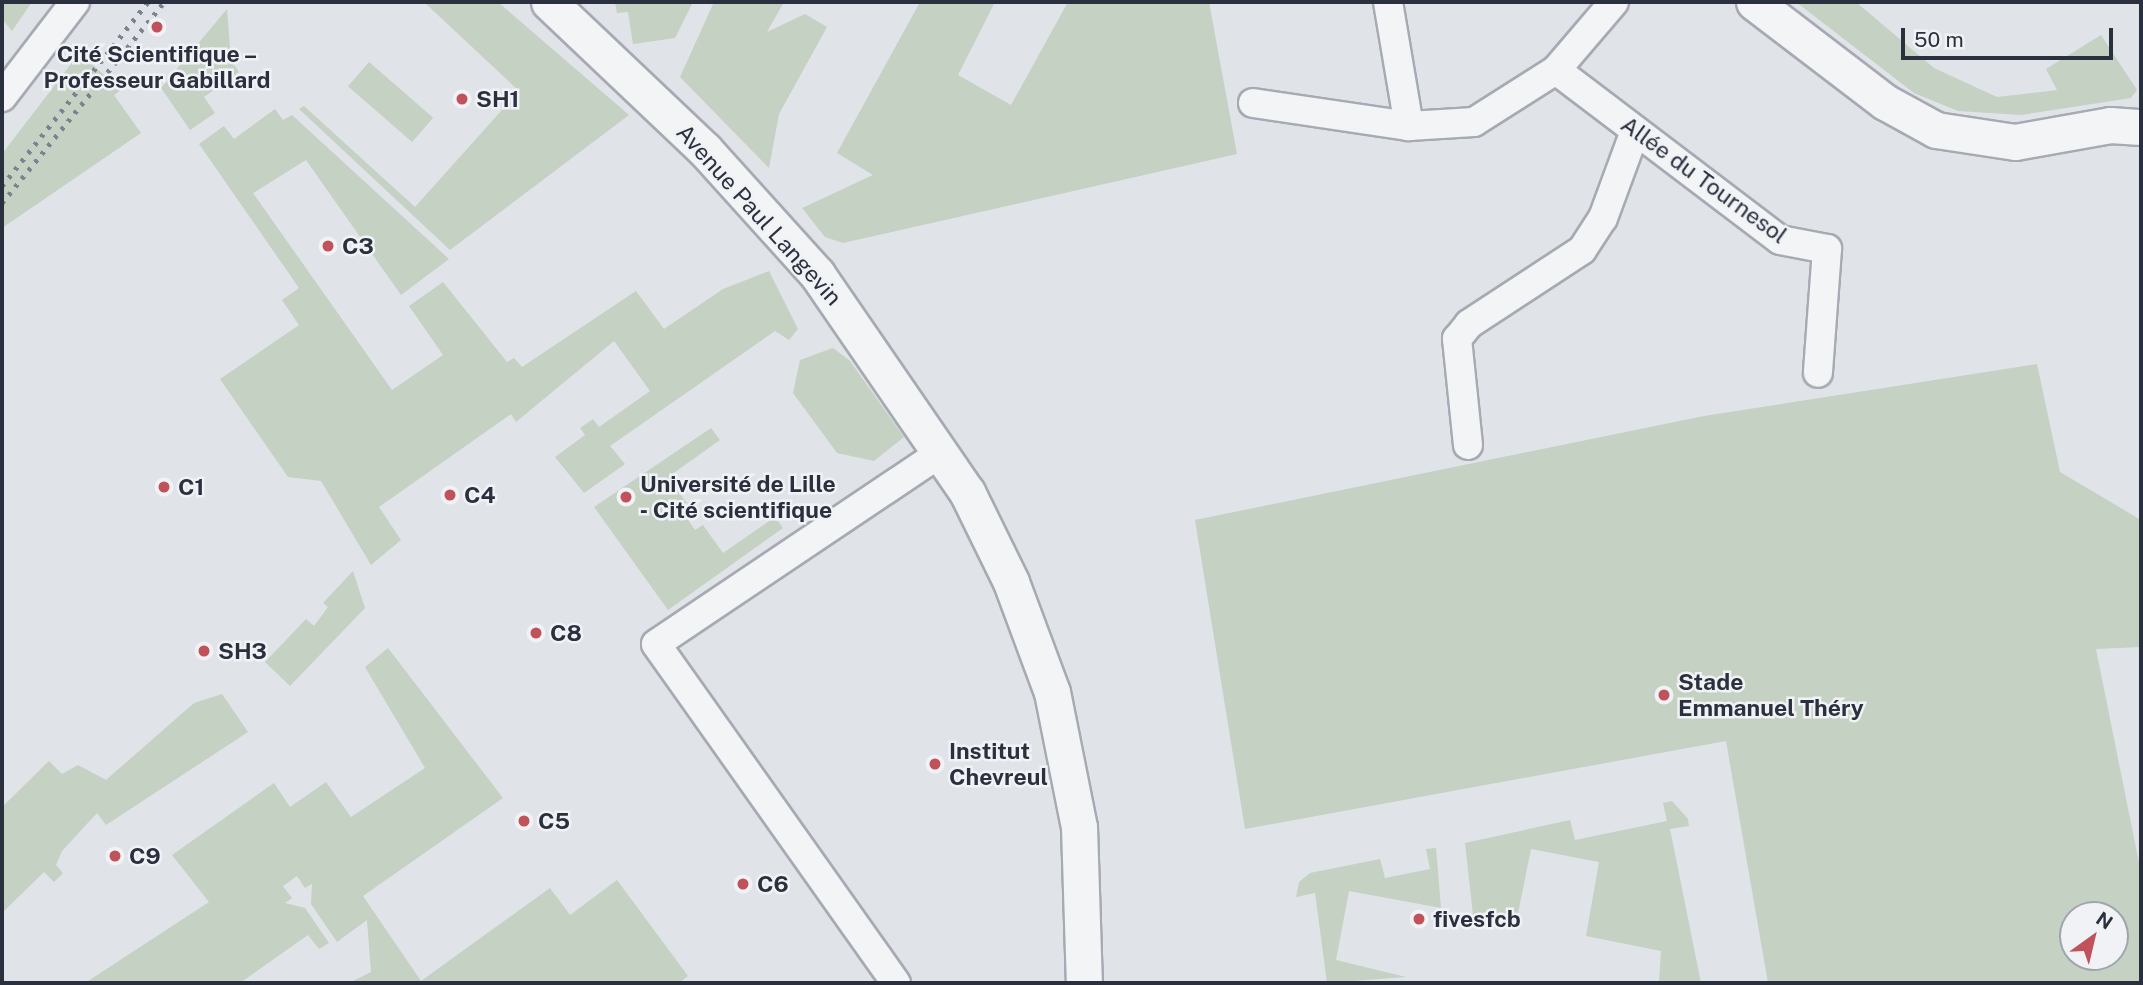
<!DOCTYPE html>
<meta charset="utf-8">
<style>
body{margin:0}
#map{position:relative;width:2143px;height:985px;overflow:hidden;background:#e0e3e8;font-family:"Public Sans",sans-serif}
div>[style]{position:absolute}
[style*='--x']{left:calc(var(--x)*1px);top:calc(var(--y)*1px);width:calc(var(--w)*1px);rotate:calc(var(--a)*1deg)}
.green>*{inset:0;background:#c5d1c2;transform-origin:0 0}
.roads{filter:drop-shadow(2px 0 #a6aab2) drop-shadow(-2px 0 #a6aab2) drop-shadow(0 2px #a6aab2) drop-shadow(0 -2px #a6aab2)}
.minor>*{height:28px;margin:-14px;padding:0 14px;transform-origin:14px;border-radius:14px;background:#f3f4f6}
.tertiary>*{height:35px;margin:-17.5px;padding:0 17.5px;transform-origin:17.5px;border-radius:17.5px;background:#f3f4f6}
.rail>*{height:5px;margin-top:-2.5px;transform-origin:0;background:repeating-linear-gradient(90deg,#7b8290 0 3.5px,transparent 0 10.5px)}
.dots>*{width:19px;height:19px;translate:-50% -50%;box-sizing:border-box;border:4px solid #f0f2f5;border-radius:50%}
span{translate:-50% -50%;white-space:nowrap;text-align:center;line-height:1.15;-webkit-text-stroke:5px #f0f2f5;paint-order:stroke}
.poi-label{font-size:23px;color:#2b303e;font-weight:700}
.left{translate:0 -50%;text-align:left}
.street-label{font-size:23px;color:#2b303e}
.frame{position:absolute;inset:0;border:4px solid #2b303e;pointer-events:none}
.north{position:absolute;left:2059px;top:901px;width:70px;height:70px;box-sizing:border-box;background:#f0f2f5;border:2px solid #a1a4ac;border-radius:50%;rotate:34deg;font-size:19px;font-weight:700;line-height:28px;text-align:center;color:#2b303e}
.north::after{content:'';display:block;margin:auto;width:24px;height:32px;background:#c0525b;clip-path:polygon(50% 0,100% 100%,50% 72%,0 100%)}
.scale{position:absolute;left:1901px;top:28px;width:212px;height:32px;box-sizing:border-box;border:4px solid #2b303e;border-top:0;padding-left:9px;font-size:21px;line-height:24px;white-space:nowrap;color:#2b303e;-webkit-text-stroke:5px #f0f2f5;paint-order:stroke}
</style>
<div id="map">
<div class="green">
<div style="clip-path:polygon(2px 2px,32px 2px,12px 31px,2px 19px)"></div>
<div style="clip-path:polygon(424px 2px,498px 2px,629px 115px,450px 250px,299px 109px,304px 106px,415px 207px,519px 91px)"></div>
<div style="clip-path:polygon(615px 2px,693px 2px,675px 38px,633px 44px,628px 12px,617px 13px)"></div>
<div style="clip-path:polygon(714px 2px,784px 2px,767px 32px,805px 14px,827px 27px,779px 114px,769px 168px,680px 77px)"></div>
<div style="clip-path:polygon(920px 2px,995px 2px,958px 75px,1011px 105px,1068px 2px,1209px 2px,1237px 154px,843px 243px,825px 237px,802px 208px,873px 175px,837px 153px)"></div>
<div style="clip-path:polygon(1796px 2px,1856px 2px,1934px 68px,1997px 97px,2057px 90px,2046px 69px,2101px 35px,2137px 90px,2131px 98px,2021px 115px,1958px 111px,1914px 93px)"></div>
<div style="clip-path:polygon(227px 9px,231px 60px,239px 72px,204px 97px,215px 113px,190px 130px,161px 88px)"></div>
<div style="clip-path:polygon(74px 60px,93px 65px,121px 90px,114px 95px,141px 133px,2px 228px,2px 154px)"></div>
<div style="left:369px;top:62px;width:85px;height:32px;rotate:41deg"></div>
<div style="clip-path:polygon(275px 109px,283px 120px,292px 115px,449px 259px,401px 295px,306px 160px,253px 193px,392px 390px,443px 355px,409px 306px,443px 282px,507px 362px,514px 358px,522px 367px,636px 291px,664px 329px,723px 289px,769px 271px,798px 329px,789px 340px,775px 331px,610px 446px,625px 464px,584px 493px,555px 457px,585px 435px,580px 428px,593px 419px,599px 427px,650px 391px,614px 341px,516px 422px,511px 414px,379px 507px,401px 540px,371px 565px,321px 481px,288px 477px,220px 379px,299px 325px,282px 300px,299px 288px,199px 144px,224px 126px,234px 139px)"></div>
<div style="clip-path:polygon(833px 348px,850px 361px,904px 437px,874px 461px,837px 453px,793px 393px,800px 360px)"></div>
<div style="clip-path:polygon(evenodd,2037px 364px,2060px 472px,2141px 520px,2141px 647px,2096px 649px,2141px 873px,2141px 983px,1768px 983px,1726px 741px,1245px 829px,1195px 520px,1704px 416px,2037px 364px,2073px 915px,2115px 915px,2115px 957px,2073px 957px,2073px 915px)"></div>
<div style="clip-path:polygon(711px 428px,720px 440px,668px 477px,689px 506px,682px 511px,695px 530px,703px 525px,723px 553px,775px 517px,783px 528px,668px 610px,594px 507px)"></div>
<div style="clip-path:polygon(353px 571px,365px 608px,290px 686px,265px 662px,306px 619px,314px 626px,328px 607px,323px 603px)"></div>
<div style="clip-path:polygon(388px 648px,503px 798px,363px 896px,421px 981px,550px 888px,570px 915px,617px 880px,688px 976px,679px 983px,349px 983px,371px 972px,367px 920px,337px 942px,311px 904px,312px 884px,305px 888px,297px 876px,283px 886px,292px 898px,285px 903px,305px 908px,329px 943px,319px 949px,308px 935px,240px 983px,85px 983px,209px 902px,172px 855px,274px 783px,290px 807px,326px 782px,351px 817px,425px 768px,365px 667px)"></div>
<div style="clip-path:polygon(222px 694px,248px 732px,106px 825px,97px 813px,62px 851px,56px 865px,63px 873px,54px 882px,44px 872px,2px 913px,2px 807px,49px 761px,62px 774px,78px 765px,106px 780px,194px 703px)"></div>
<div style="clip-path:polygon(1672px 801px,1688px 819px,1689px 826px,1670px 829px,1701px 983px,1659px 983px,1661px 951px,1586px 936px,1599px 862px,1531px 849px,1516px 923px,1473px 915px,1465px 843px,1570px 820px,1575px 840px,1667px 821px,1663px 803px)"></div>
<div style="clip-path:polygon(1436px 848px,1441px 908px,1349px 891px,1336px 960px,1406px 977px,1327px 983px,1315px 893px,1296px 897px,1299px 882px,1310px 873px,1380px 859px,1385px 878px,1430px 869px,1426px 849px)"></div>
</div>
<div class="roads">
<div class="minor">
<div style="--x:1388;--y:2;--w:126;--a:80.4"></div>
<div style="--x:1556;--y:70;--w:281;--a:37.2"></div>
<div style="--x:1780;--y:240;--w:48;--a:10.8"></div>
<div style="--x:1827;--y:249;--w:124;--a:94.2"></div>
<div style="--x:2;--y:97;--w:120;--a:-52.5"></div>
<div style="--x:1253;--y:103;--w:158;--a:8.4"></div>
<div style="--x:1409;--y:126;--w:65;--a:-3.5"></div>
<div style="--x:1474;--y:122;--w:97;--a:-32.4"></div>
<div style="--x:1556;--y:70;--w:89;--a:-49.5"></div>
<div style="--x:1468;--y:445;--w:107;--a:-95.9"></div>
<div style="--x:1457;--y:339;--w:19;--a:-51"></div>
<div style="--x:1469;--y:324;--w:135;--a:-33.2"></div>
<div style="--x:1582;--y:250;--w:38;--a:-57"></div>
<div style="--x:1603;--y:218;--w:93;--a:-69.8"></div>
<div style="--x:896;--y:983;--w:415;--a:-125.3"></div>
<div style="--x:656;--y:644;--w:344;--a:-33.9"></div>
</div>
<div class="tertiary">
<div style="--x:549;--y:2;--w:215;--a:43.5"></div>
<div style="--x:705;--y:150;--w:167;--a:47.9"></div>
<div style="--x:817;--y:274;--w:265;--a:55.5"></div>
<div style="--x:967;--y:492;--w:100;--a:63.9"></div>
<div style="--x:1011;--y:582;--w:117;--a:69.6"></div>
<div style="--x:1052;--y:692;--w:138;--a:78.7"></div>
<div style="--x:1079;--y:827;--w:156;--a:88.2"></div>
<div style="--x:1754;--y:2;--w:165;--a:37.4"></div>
<div style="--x:1885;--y:102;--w:58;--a:28.8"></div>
<div style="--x:1936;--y:130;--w:80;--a:8.6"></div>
<div style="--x:2015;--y:142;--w:97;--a:-10.1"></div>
<div style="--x:2110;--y:125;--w:31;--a:4"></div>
</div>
</div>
<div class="rail">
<div style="--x:2;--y:186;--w:235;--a:-51.6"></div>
<div style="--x:2;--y:203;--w:258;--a:-51.1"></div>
</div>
<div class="dots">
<div style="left:157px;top:27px;background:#c0525b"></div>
<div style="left:462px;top:99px;background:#c0525b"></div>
<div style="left:328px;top:246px;background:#c0525b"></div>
<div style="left:164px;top:487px;background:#c0525b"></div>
<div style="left:450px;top:495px;background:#c0525b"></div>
<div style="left:626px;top:497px;background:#c0525b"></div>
<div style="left:536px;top:633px;background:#c0525b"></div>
<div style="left:204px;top:651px;background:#c0525b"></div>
<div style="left:1664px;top:695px;background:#c0525b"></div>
<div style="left:935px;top:764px;background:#c0525b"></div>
<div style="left:524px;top:821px;background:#c0525b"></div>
<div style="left:115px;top:856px;background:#c0525b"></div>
<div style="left:743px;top:884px;background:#c0525b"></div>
<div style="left:1419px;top:919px;background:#c0525b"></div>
</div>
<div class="poi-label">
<span style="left:157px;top:67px">Cité Scientifique –<br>Professeur Gabillard</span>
<span class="left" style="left:476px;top:99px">SH1</span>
<span class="left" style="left:342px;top:246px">C3</span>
<span class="left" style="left:640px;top:497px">Université de Lille<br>‐ Cité scientifique</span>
<span class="left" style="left:178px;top:487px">C1</span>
<span class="left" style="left:464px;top:495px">C4</span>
<span class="left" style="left:550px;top:633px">C8</span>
<span class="left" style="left:218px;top:651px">SH3</span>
<span class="left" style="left:1678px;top:695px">Stade<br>Emmanuel Théry</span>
<span class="left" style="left:949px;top:764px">Institut<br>Chevreul</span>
<span class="left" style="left:538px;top:821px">C5</span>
<span class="left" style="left:129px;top:856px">C9</span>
<span class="left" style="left:757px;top:884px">C6</span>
<span class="left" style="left:1433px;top:919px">fivesfcb</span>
</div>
<div class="street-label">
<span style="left:1704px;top:180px;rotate:36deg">Allée du Tournesol</span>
<span style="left:759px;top:215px;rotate:48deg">Avenue Paul Langevin</span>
</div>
<div class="frame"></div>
<div class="north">N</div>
<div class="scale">50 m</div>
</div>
